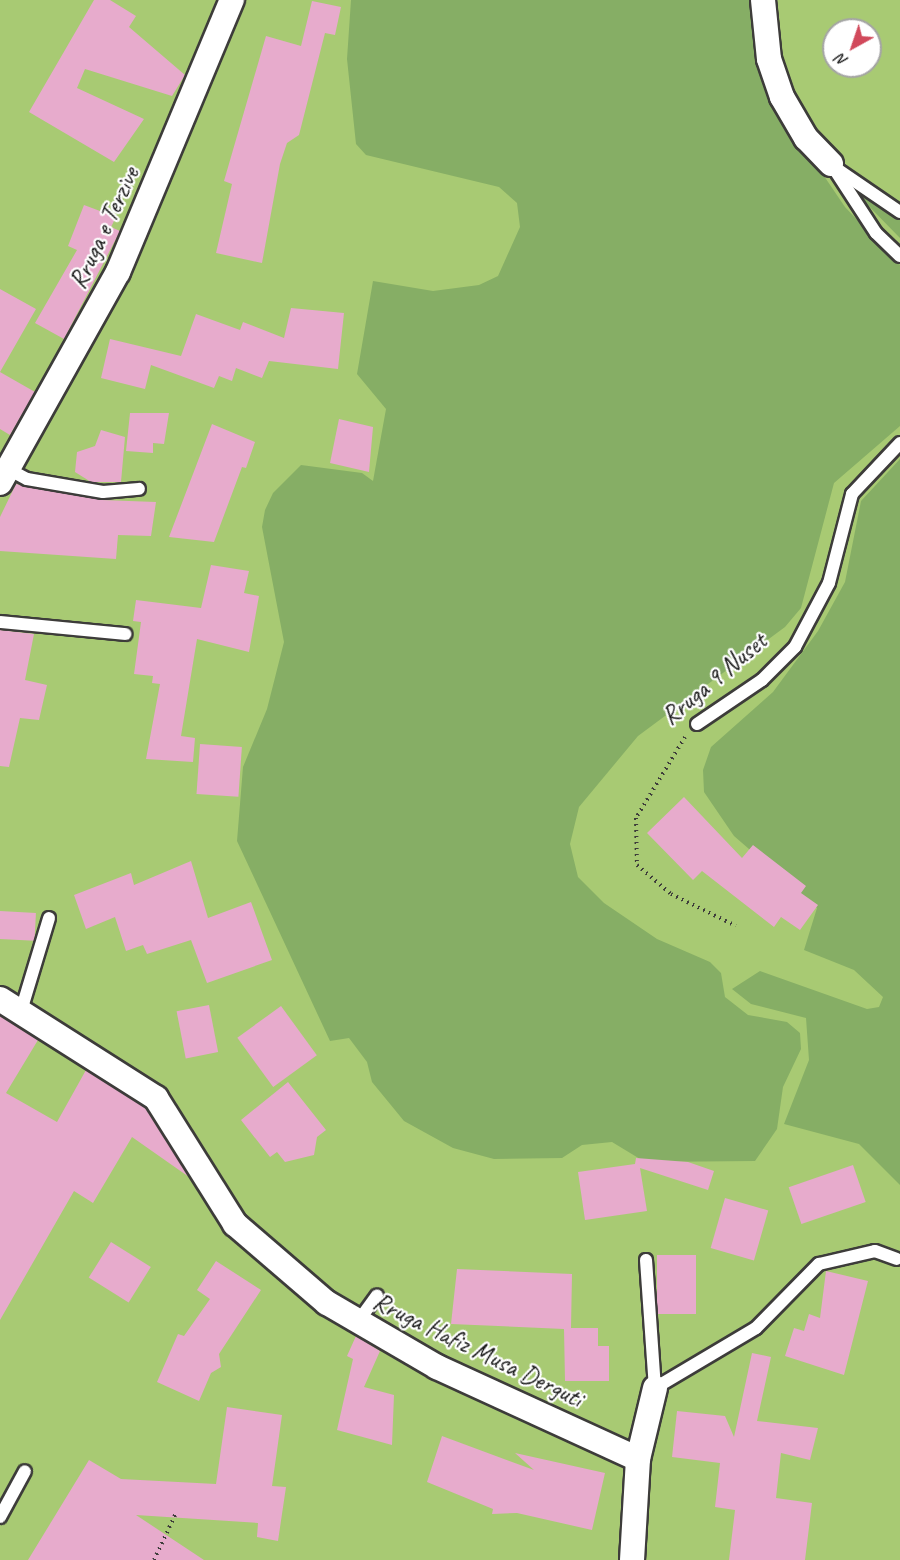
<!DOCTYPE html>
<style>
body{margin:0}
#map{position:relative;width:900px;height:1560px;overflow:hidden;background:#f5f1e1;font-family:Caveat,sans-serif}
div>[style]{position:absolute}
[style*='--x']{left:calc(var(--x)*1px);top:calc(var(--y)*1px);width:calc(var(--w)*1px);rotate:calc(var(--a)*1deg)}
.green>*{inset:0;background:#a8ca73}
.forest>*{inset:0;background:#86ae65}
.building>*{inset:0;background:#e7abcc;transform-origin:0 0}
.path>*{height:4px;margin-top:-2px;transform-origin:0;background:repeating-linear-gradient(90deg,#3d3c3a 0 1.5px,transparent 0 6px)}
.roads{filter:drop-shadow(2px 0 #3d3c3a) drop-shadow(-2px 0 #3d3c3a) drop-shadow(0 2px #3d3c3a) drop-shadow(0 -2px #3d3c3a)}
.service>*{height:12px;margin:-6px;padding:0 6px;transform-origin:6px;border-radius:6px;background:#fff}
.minor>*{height:24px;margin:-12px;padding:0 12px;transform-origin:12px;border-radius:12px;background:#fff}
span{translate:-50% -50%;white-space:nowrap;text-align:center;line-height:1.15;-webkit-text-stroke:4.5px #fff;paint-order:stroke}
.street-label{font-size:26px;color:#1c1c1c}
.north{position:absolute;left:822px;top:18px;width:60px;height:60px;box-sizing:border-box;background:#fff;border:2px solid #a4a4a4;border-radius:50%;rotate:220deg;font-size:16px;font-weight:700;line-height:24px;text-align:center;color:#1c1c1c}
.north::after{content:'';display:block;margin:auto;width:21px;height:27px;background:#d1495b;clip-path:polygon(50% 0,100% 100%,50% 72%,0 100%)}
</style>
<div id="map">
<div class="green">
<div style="clip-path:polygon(evenodd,0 0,900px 0,900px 1560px,0 1560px,0 0,834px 30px,870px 30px,870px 66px,834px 66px,834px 30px)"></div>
</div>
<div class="forest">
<div style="clip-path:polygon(351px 0,756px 0,805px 148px,845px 207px,900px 265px,900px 426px,834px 483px,801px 608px,785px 627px,638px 736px,579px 807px,570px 844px,578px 877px,604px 903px,657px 939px,710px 962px,721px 973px,725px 997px,748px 1015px,787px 1022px,800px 1033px,801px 1049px,783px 1087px,777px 1129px,755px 1161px,645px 1162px,612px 1142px,582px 1145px,562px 1158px,494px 1159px,453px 1148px,404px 1121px,372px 1082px,367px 1062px,349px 1038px,330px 1041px,237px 841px,243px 767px,267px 709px,284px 642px,262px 527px,265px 510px,273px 493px,301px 465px,362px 473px,373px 481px,386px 409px,357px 374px,373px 281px,433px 291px,479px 285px,498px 276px,520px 227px,517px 203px,499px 187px,366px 155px,356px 144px,347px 59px)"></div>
<div style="clip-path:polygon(853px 190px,900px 219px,900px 238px)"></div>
<div style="clip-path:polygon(900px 459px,900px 1185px,859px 1144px,784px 1124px,809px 1060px,806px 1018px,751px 1004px,732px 989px,760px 971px,867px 1009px,879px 1007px,883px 997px,854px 970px,804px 950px,817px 908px,734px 836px,704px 792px,703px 770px,711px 747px,773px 692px,818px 631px,845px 582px,861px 501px)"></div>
</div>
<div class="building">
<div style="clip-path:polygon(94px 0,110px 0,136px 16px,129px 27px,185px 75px,172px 96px,85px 69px,77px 88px,144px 119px,114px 162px,29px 112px)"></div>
<div style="clip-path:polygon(312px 1px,341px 7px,335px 35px,325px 33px,299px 135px,287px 143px,280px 164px,262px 263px,216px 253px,232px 184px,224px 181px,266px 36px,301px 46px)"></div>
<div style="clip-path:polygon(84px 205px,116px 217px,111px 227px,120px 231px,64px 339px,35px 323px,77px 250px,68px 246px)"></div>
<div style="clip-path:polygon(0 289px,36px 309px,0 372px,35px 392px,10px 435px,0 429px)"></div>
<div style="clip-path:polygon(291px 308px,344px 313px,338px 369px,269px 361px,262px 378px,236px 368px,232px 381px,219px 376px,214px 388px,151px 365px,145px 389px,101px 378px,110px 339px,181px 356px,196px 314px,240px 330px,243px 322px,284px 338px)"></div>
<div style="clip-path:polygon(130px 413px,169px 413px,164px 444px,153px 443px,153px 453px,126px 451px)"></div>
<div style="clip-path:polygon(339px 419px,373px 427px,369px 472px,330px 463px)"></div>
<div style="clip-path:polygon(212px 424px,255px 442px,246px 468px,242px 467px,214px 542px,169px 537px)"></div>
<div style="clip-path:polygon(101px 430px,125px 437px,121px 482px,91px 482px,75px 472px,77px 452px,95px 446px)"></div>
<div style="clip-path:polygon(16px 484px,102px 500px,156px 502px,151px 536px,118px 535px,116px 559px,0 551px,0 517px)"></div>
<div style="clip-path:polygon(211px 565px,249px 571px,244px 593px,259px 596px,249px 652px,197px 639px,181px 736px,195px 738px,193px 762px,146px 759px,160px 684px,152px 683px,153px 676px,134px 674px,141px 622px,133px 621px,136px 600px,201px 608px)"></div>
<div style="clip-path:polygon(0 630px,34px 634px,25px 680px,47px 685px,39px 720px,20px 718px,9px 767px,0 766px)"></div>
<div style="left:200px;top:744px;width:42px;height:50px;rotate:4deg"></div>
<div style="clip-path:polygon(684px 797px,742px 858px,753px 845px,806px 886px,801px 893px,818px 905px,800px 930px,781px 917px,774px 927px,702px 871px,693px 880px,647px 833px)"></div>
<div style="clip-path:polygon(191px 861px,208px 918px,251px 902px,272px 960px,207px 983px,191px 940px,147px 954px,143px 945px,126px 951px,115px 917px,86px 929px,74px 895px,131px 873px,134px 885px)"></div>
<div style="left:0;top:911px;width:36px;height:28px;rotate:3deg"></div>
<div style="left:209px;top:1005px;width:48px;height:33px;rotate:79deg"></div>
<div style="left:281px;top:1006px;width:61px;height:54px;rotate:54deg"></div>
<div style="clip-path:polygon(0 1016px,38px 1040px,6px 1093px,57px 1122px,86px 1070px,146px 1108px,189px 1177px,132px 1137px,93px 1203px,74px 1191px,0 1320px)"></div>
<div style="clip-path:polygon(288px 1082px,326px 1130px,317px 1137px,314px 1155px,285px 1162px,277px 1152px,270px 1157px,241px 1120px)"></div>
<div style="clip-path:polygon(636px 1158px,688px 1162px,714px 1171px,708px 1190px,640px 1168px,647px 1211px,585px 1220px,578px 1172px,635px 1164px)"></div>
<div style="left:853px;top:1165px;width:39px;height:68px;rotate:71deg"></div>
<div style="left:725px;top:1198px;width:45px;height:52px;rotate:16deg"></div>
<div style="left:111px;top:1242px;width:47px;height:42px;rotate:32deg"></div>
<div style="left:657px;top:1255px;width:39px;height:59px"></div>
<div style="clip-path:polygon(216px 1261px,261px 1290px,219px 1354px,221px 1367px,211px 1373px,199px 1401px,157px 1382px,178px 1334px,184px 1336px,210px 1299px,197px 1290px)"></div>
<div style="clip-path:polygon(457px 1269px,572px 1274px,571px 1328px,598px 1328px,598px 1346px,609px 1346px,609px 1381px,565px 1381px,564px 1329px,451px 1324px)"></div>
<div style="clip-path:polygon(826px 1271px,868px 1281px,844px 1375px,785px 1356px,794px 1328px,804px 1331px,809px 1314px,820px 1318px)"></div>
<div style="clip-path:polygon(356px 1336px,380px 1351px,364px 1387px,394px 1395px,392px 1445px,337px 1430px,353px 1359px,347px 1356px)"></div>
<div style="clip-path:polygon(752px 1353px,771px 1357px,757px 1421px,818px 1428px,810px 1460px,781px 1453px,776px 1498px,812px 1503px,805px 1560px,729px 1560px,735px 1510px,715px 1507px,720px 1463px,672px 1457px,677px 1411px,725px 1416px,734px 1437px)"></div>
<div style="clip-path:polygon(227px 1407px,282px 1415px,272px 1486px,286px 1487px,278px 1541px,257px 1537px,258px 1523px,136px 1515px,204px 1560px,28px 1560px,89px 1460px,121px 1479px,216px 1484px)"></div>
<div style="clip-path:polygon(442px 1436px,534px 1470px,515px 1453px,605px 1473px,592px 1530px,517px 1513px,492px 1514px,493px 1509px,427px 1482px)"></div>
</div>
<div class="path">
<div style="--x:685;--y:737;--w:95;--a:121.2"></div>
<div style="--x:636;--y:818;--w:47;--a:88.8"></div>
<div style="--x:637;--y:865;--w:45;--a:40.5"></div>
<div style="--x:671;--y:894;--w:72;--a:26.2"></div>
<div style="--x:154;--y:1560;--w:52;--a:-64.9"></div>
</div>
<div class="roads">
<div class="service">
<div style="--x:831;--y:164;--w:82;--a:56.9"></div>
<div style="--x:876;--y:233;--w:33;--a:44"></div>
<div style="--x:834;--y:167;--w:80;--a:34.3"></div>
<div style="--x:8;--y:469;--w:21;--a:28"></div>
<div style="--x:27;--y:479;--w:77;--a:9.7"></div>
<div style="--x:103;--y:492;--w:36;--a:-5"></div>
<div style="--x:0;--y:622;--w:126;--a:5.5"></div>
<div style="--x:697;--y:724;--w:78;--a:-34.1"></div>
<div style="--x:762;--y:680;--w:47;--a:-45"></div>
<div style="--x:795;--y:647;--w:72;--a:-62"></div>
<div style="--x:829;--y:583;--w:92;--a:-75.5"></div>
<div style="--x:852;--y:494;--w:70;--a:-46.7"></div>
<div style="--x:21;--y:1011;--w:97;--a:-73.2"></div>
<div style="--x:646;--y:1260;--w:128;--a:86"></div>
<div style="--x:357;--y:1323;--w:34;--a:-54"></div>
<div style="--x:655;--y:1388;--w:117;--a:-30.7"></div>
<div style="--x:756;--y:1328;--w:90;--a:-45.5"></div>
<div style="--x:819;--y:1264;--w:57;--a:-13.1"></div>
<div style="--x:875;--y:1251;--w:23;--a:20"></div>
<div style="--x:0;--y:1517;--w:52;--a:-61.5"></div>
</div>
<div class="minor">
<div style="--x:763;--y:0;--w:59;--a:84.2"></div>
<div style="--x:769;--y:59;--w:40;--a:71.1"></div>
<div style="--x:782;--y:97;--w:48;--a:59.7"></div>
<div style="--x:806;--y:138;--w:36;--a:46"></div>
<div style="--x:0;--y:483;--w:242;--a:-60.8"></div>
<div style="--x:118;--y:272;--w:295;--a:-67.3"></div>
<div style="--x:0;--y:999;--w:185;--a:32.4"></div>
<div style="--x:156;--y:1098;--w:149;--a:57.9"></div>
<div style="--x:235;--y:1224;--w:121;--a:40.7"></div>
<div style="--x:327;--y:1303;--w:127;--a:30.2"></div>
<div style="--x:437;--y:1367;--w:221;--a:24.6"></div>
<div style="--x:632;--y:1560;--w:101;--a:-86.6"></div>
<div style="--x:638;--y:1459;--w:73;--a:-76.5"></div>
</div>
</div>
<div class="street-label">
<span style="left:104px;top:228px;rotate:-65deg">Rruga e Terzive</span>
<span style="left:714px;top:679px;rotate:-40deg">Rruga 9 Nuset</span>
<span style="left:478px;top:1350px;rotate:26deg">Rruga Hafiz Musa Derguti</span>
</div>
<div class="north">N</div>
</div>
